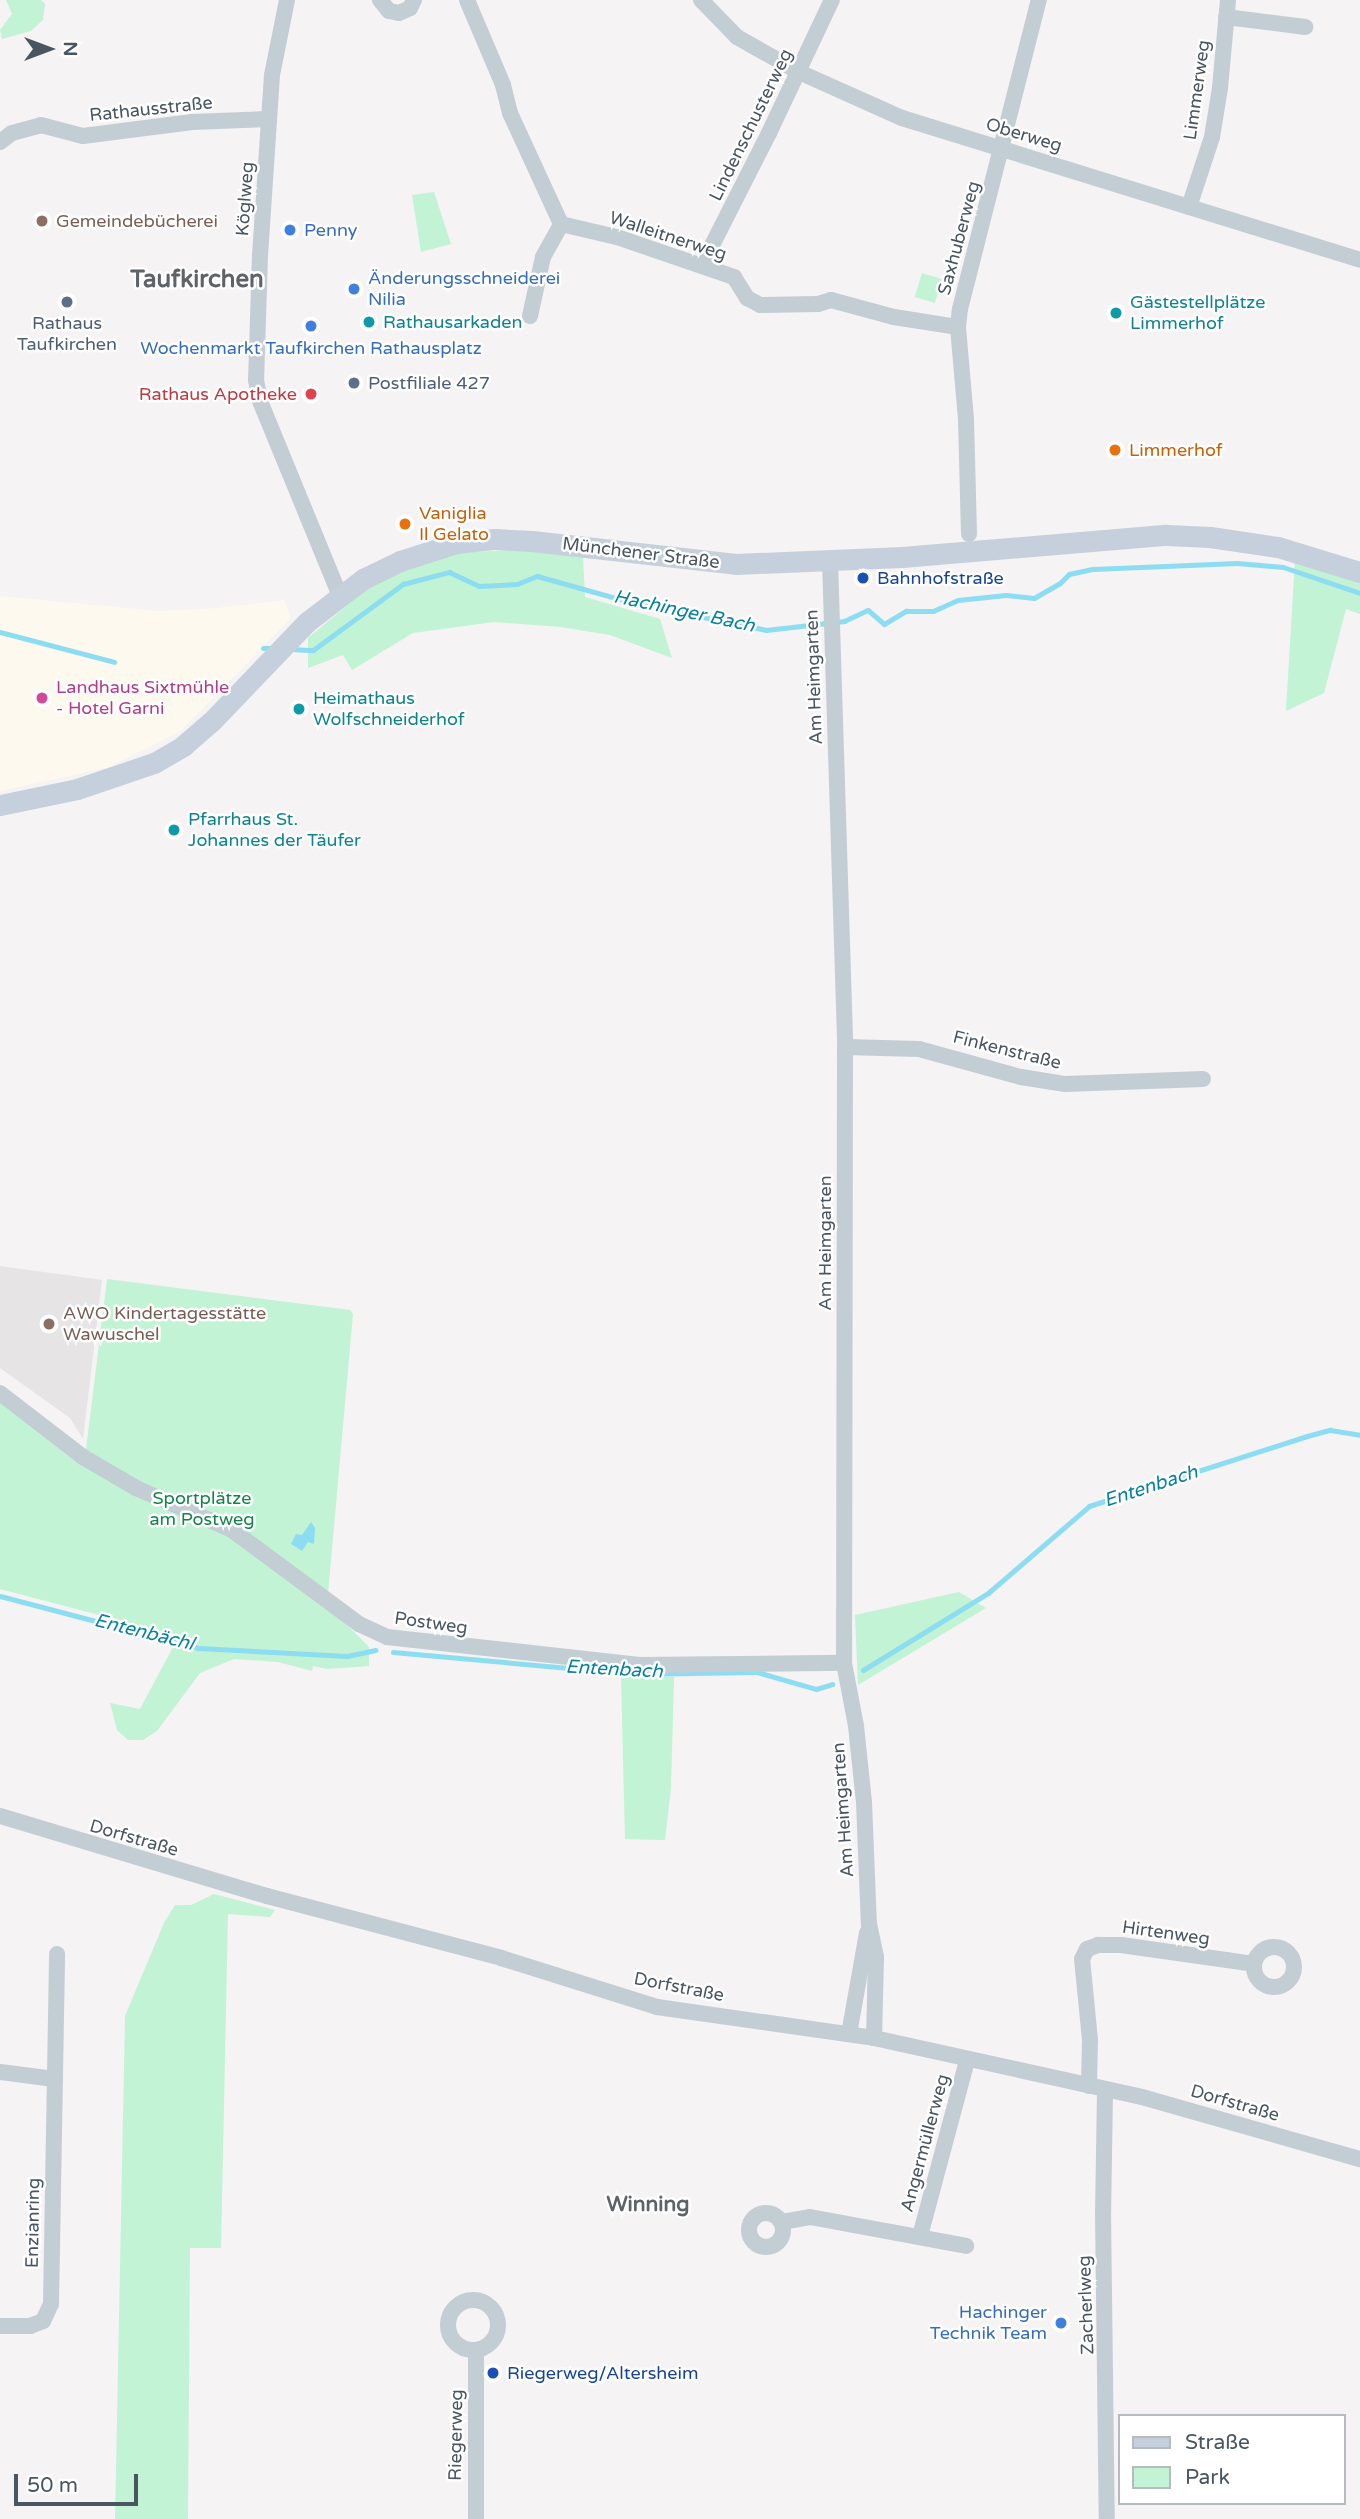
<!DOCTYPE html>
<meta charset="utf-8">
<style>
body{margin:0}
#map{position:relative;width:1360px;height:2519px;overflow:hidden;background:#f5f3f3;font-family:"Varela Round",sans-serif}
div>[style]{position:absolute}
[style*='--x']{left:calc(var(--x)*1px);top:calc(var(--y)*1px);width:calc(var(--w)*1px);rotate:calc(var(--a)*1deg)}
.commercial>*{inset:0;background:#fef9ee}
.education>*{inset:0;background:#e6e4e5}
.green>*{inset:0;background:#c1f3d4;transform-origin:0 0}
.water>*{inset:0;background:#8cddf2}
.stream>*{height:5px;margin:-2.5px;padding:0 2.5px;transform-origin:2.5px;border-radius:2.5px;background:#8cddf2}
.minor>*{height:16px;margin:-8px;padding:0 8px;transform-origin:8px;border-radius:8px;background:#c3cdd4}
.minor>.ring{margin:-8px;padding:0;box-sizing:content-box;background:none;border:16px solid #c3cdd4;border-radius:50%}
.secondary>*{height:21px;margin:-10.5px;padding:0 10.5px;transform-origin:10.5px;border-radius:10.5px;background:#c5d0dc}
.dots>*{width:19px;height:19px;translate:-50% -50%;box-sizing:border-box;border:4px solid #fff;border-radius:50%}
span{translate:-50% -50%;white-space:nowrap;text-align:center;line-height:1.15;-webkit-text-stroke:5px #fff;paint-order:stroke}
.street-label{font-size:18px;color:#495662}
.education-label{font-size:18px;color:#785e54}
.left{translate:0 -50%;text-align:left}
.shop-label{font-size:18px;color:#366cbe}
.right{translate:-100% -50%;text-align:right}
.culture-label{font-size:18px;color:#0d838f}
.service-label{font-size:18px;color:#4e5e75}
.health-label{font-size:18px;color:#be3a42}
.food-label{font-size:18px;color:#c56008}
.transit-label{font-size:18px;color:#164399}
.hotel-label{font-size:18px;color:#b23c85}
.park-label{font-size:18px;color:#12844b}
.water-label{font-size:19px;color:#0681a1;font-style:italic}
.quarter-label{font-size:21px;color:#5e6368;font-weight:700}
.district-label{font-size:24px;color:#5e6368;font-weight:700}
.legend{position:absolute;left:1118px;top:2414px;width:228px;height:91px;box-sizing:border-box;background:#fff;border:2px solid #b6bbc0;margin:0;padding:9px 12px;list-style:none;font-size:21px;color:#495662}
.legend li{display:flex;align-items:center;gap:14px;height:35px}
.legend b{width:35px;border:2px solid #b6bbc0}
.north{position:absolute;left:14px;top:14px;width:70px;height:70px;-webkit-text-stroke:5px #fff;paint-order:stroke;rotate:90deg;font-size:19px;font-weight:700;line-height:28px;text-align:center;color:#495662}
.north::after{content:'';display:block;margin:auto;width:24px;height:32px;background:#495662;clip-path:polygon(50% 0,100% 100%,50% 72%,0 100%)}
.scale{position:absolute;left:14px;top:2474px;width:124px;height:32px;box-sizing:border-box;border:4px solid #495662;border-top:0;padding-left:9px;font-size:21px;line-height:24px;white-space:nowrap;color:#495662;-webkit-text-stroke:5px #fff;paint-order:stroke}
</style>
<div id="map">
<div class="commercial">
<div style="clip-path:polygon(0 596px,159px 611px,217px 608px,284px 600px,291px 618px,181px 731px,109px 767px,0 791px)"></div>
</div>
<div class="education">
<div style="clip-path:polygon(0 1266px,102px 1280px,83px 1439px,70px 1418px,0 1368px)"></div>
</div>
<div class="green">
<div style="clip-path:polygon(6px 0,41px 0,45px 4px,43px 20px,31px 31px,2px 39px,0 30px,12px 14px)"></div>
<div style="clip-path:polygon(434px 192px,451px 244px,421px 252px,412px 195px)"></div>
<div style="left:922px;top:273px;width:21px;height:25px;rotate:17deg"></div>
<div style="clip-path:polygon(528px 549px,583px 557px,585px 597px,660px 619px,672px 658px,610px 635px,560px 627px,494px 622px,413px 633px,352px 670px,343px 655px,308px 668px,308px 638px,374px 583px,408px 564px,452px 553px)"></div>
<div style="clip-path:polygon(1295px 559px,1360px 581px,1360px 614px,1346px 609px,1324px 693px,1286px 711px)"></div>
<div style="clip-path:polygon(107px 1279px,350px 1310px,353px 1314px,327px 1605px,369px 1647px,369px 1666px,327px 1669px,313px 1666px,312px 1671px,278px 1662px,234px 1659px,200px 1673px,157px 1731px,143px 1740px,128px 1740px,117px 1730px,110px 1703px,140px 1709px,179px 1636px,0 1589px,0 1402px,84px 1466px)"></div>
<div style="clip-path:polygon(959px 1592px,986px 1608px,858px 1685px,855px 1615px)"></div>
<div style="clip-path:polygon(621px 1677px,674px 1677px,671px 1788px,665px 1840px,625px 1839px)"></div>
<div style="clip-path:polygon(214px 1894px,275px 1910px,270px 1917px,228px 1914px,221px 2248px,190px 2248px,188px 2519px,115px 2519px,125px 2016px,164px 1923px,175px 1905px,191px 1905px)"></div>
</div>
<div class="water">
<div style="clip-path:polygon(311px 1522px,315px 1528px,314px 1544px,308px 1542px,302px 1551px,291px 1544px,296px 1534px,302px 1535px)"></div>
</div>
<div class="stream">
<div style="--x:0;--y:632;--w:118;--a:14.7"></div>
<div style="--x:263;--y:648;--w:11;--a:0"></div>
<div style="--x:291;--y:649;--w:22;--a:3"></div>
<div style="--x:313;--y:650;--w:112;--a:-36.3"></div>
<div style="--x:403;--y:584;--w:48;--a:-14.6"></div>
<div style="--x:449;--y:572;--w:33;--a:25"></div>
<div style="--x:479;--y:586;--w:38;--a:-3"></div>
<div style="--x:517;--y:584;--w:22;--a:-22"></div>
<div style="--x:537;--y:576;--w:97;--a:15.6"></div>
<div style="--x:630;--y:602;--w:139;--a:11.6"></div>
<div style="--x:766;--y:630;--w:79;--a:-6.6"></div>
<div style="--x:844;--y:621;--w:26;--a:-25"></div>
<div style="--x:868;--y:610;--w:21;--a:41"></div>
<div style="--x:884;--y:624;--w:26;--a:-31"></div>
<div style="--x:906;--y:611;--w:27;--a:0"></div>
<div style="--x:933;--y:611;--w:27;--a:-24"></div>
<div style="--x:958;--y:600;--w:48;--a:-5.9"></div>
<div style="--x:1006;--y:595;--w:28;--a:6"></div>
<div style="--x:1034;--y:598;--w:30;--a:-30"></div>
<div style="--x:1060;--y:583;--w:13;--a:-45"></div>
<div style="--x:1069;--y:574;--w:25;--a:-12"></div>
<div style="--x:1093;--y:569;--w:144;--a:-2.4"></div>
<div style="--x:1237;--y:563;--w:46;--a:5"></div>
<div style="--x:1283;--y:567;--w:81;--a:18.7"></div>
<div style="--x:0;--y:1596;--w:205;--a:14.7"></div>
<div style="--x:198;--y:1648;--w:149;--a:3.1"></div>
<div style="--x:347;--y:1656;--w:29;--a:-12"></div>
<div style="--x:393;--y:1652;--w:241;--a:5.2"></div>
<div style="--x:633;--y:1674;--w:124;--a:-0.9"></div>
<div style="--x:757;--y:1672;--w:61;--a:16.1"></div>
<div style="--x:816;--y:1689;--w:17;--a:-17"></div>
<div style="--x:863;--y:1670;--w:147;--a:-31.6"></div>
<div style="--x:988;--y:1593;--w:133;--a:-40.7"></div>
<div style="--x:1089;--y:1506;--w:229;--a:-17.8"></div>
<div style="--x:1307;--y:1436;--w:24;--a:-15"></div>
<div style="--x:1330;--y:1430;--w:30;--a:9"></div>
</div>
<div class="minor">
<div style="--x:287;--y:0;--w:76;--a:101.3"></div>
<div style="--x:272;--y:75;--w:180;--a:93.8"></div>
<div style="--x:260;--y:255;--w:125;--a:91.8"></div>
<div style="--x:256;--y:380;--w:21;--a:79"></div>
<div style="--x:260;--y:401;--w:211;--a:67.7"></div>
<div style="--x:380;--y:0;--w:14;--a:51"></div>
<div style="--x:389;--y:11;--w:10;--a:11"></div>
<div style="--x:399;--y:13;--w:12;--a:-24"></div>
<div style="--x:410;--y:8;--w:9;--a:-63"></div>
<div style="--x:467;--y:0;--w:92;--a:67"></div>
<div style="--x:503;--y:85;--w:29;--a:76"></div>
<div style="--x:510;--y:113;--w:122;--a:65.3"></div>
<div style="--x:561;--y:224;--w:57;--a:13.1"></div>
<div style="--x:617;--y:237;--w:124;--a:18.9"></div>
<div style="--x:734;--y:277;--w:25;--a:58"></div>
<div style="--x:747;--y:298;--w:15;--a:28"></div>
<div style="--x:760;--y:305;--w:58;--a:-1"></div>
<div style="--x:818;--y:304;--w:14;--a:-17"></div>
<div style="--x:831;--y:300;--w:65;--a:15.1"></div>
<div style="--x:894;--y:317;--w:65;--a:8.9"></div>
<div style="--x:701;--y:0;--w:52;--a:45.8"></div>
<div style="--x:737;--y:37;--w:71;--a:29.4"></div>
<div style="--x:799;--y:72;--w:113;--a:24.1"></div>
<div style="--x:902;--y:118;--w:480;--a:17.2"></div>
<div style="--x:1226;--y:17;--w:80;--a:7.2"></div>
<div style="--x:0;--y:142;--w:15;--a:-37"></div>
<div style="--x:12;--y:133;--w:30;--a:-15"></div>
<div style="--x:41;--y:125;--w:43;--a:14.7"></div>
<div style="--x:83;--y:136;--w:110;--a:-7.3"></div>
<div style="--x:192;--y:122;--w:77;--a:-2.2"></div>
<div style="--x:1189;--y:207;--w:74;--a:-71.8"></div>
<div style="--x:1212;--y:137;--w:50;--a:-80.7"></div>
<div style="--x:1220;--y:88;--w:88;--a:-84.8"></div>
<div style="--x:702;--y:265;--w:148;--a:-63.1"></div>
<div style="--x:769;--y:133;--w:147;--a:-64.7"></div>
<div style="--x:530;--y:316;--w:60;--a:-77.6"></div>
<div style="--x:543;--y:257;--w:38;--a:-61"></div>
<div style="--x:969;--y:534;--w:115;--a:-91.5"></div>
<div style="--x:966;--y:419;--w:92;--a:-95"></div>
<div style="--x:958;--y:327;--w:18;--a:-84"></div>
<div style="--x:960;--y:309;--w:319;--a:-75.7"></div>
<div style="--x:830;--y:561;--w:486;--a:88.2"></div>
<div style="--x:845;--y:1047;--w:616;--a:90.09"></div>
<div style="--x:844;--y:1663;--w:64;--a:79.2"></div>
<div style="--x:856;--y:1726;--w:76;--a:84"></div>
<div style="--x:864;--y:1802;--w:122;--a:87.7"></div>
<div style="--x:869;--y:1924;--w:34;--a:78"></div>
<div style="--x:876;--y:1957;--w:81;--a:91.4"></div>
<div style="--x:845;--y:1047;--w:74;--a:1.5"></div>
<div style="--x:919;--y:1049;--w:106;--a:15.4"></div>
<div style="--x:1021;--y:1077;--w:45;--a:9"></div>
<div style="--x:1065;--y:1084;--w:138;--a:-2.1"></div>
<div style="--x:0;--y:1393;--w:105;--a:37.6"></div>
<div style="--x:83;--y:1457;--w:61;--a:30.3"></div>
<div style="--x:136;--y:1488;--w:105;--a:23.6"></div>
<div style="--x:232;--y:1530;--w:158;--a:36.5"></div>
<div style="--x:359;--y:1624;--w:31;--a:25"></div>
<div style="--x:387;--y:1637;--w:254;--a:6.3"></div>
<div style="--x:639;--y:1665;--w:205;--a:-0.6"></div>
<div style="--x:0;--y:1816;--w:279;--a:16.7"></div>
<div style="--x:267;--y:1896;--w:242;--a:14.8"></div>
<div style="--x:501;--y:1958;--w:164;--a:17.4"></div>
<div style="--x:657;--y:2007;--w:219;--a:8.1"></div>
<div style="--x:874;--y:2038;--w:274;--a:12.4"></div>
<div style="--x:1142;--y:2097;--w:227;--a:15.9"></div>
<div class="ring" style="left:1254px;top:1947px;width:24px;height:24px"></div>
<div style="--x:849;--y:2034;--w:103;--a:-79.9"></div>
<div style="--x:0;--y:2072;--w:55;--a:7.3"></div>
<div style="--x:1089;--y:2086;--w:46;--a:-88.8"></div>
<div style="--x:1090;--y:2040;--w:81;--a:-95.6"></div>
<div style="--x:1082;--y:1959;--w:11;--a:-63"></div>
<div style="--x:1087;--y:1949;--w:12;--a:-20"></div>
<div style="--x:1098;--y:1945;--w:23;--a:0"></div>
<div style="--x:1121;--y:1945;--w:134;--a:8.1"></div>
<div style="--x:1105;--y:2090;--w:122;--a:90.9"></div>
<div style="--x:1103;--y:2212;--w:307;--a:89.3"></div>
<div class="ring" style="left:749px;top:2213px;width:18px;height:18px"></div>
<div style="--x:782;--y:2222;--w:28;--a:-10"></div>
<div style="--x:810;--y:2217;--w:159;--a:10.5"></div>
<div style="--x:920;--y:2236;--w:182;--a:-75"></div>
<div class="ring" style="left:448px;top:2300px;width:34px;height:34px"></div>
<div style="--x:0;--y:2326;--w:30;--a:0"></div>
<div style="--x:30;--y:2326;--w:14;--a:-21"></div>
<div style="--x:43;--y:2321;--w:19;--a:-65"></div>
<div style="--x:51;--y:2304;--w:350;--a:-89"></div>
<div style="--x:476;--y:2350;--w:169;--a:90"></div>
</div>
<div class="secondary">
<div style="--x:0;--y:805;--w:79;--a:-11.7"></div>
<div style="--x:77;--y:789;--w:81;--a:-18.7"></div>
<div style="--x:154;--y:763;--w:34;--a:-30"></div>
<div style="--x:183;--y:746;--w:37;--a:-41"></div>
<div style="--x:211;--y:722;--w:139;--a:-46.2"></div>
<div style="--x:307;--y:622;--w:71;--a:-37.5"></div>
<div style="--x:363;--y:579;--w:41;--a:-25.9"></div>
<div style="--x:400;--y:561;--w:59;--a:-17.8"></div>
<div style="--x:456;--y:543;--w:39;--a:-6"></div>
<div style="--x:495;--y:539;--w:37;--a:3"></div>
<div style="--x:532;--y:541;--w:205;--a:6.4"></div>
<div style="--x:736;--y:564;--w:166;--a:-2.4"></div>
<div style="--x:902;--y:557;--w:265;--a:-4.8"></div>
<div style="--x:1166;--y:535;--w:44;--a:2.6"></div>
<div style="--x:1210;--y:537;--w:69;--a:8.4"></div>
<div style="--x:1278;--y:547;--w:86;--a:17"></div>
</div>
<div class="dots">
<div style="left:42px;top:221px;background:#8d6e63"></div>
<div style="left:290px;top:230px;background:#3f7fe0"></div>
<div style="left:354px;top:289px;background:#3f7fe0"></div>
<div style="left:67px;top:302px;background:#5c6f8a"></div>
<div style="left:1116px;top:313px;background:#0f9aa8"></div>
<div style="left:369px;top:322px;background:#0f9aa8"></div>
<div style="left:311px;top:326px;background:#3f7fe0"></div>
<div style="left:354px;top:383px;background:#5c6f8a"></div>
<div style="left:311px;top:394px;background:#e0444e"></div>
<div style="left:1115px;top:450px;background:#e8710a"></div>
<div style="left:405px;top:524px;background:#e8710a"></div>
<div style="left:863px;top:578px;background:#1a4fb4"></div>
<div style="left:42px;top:698px;background:#d1479c"></div>
<div style="left:299px;top:709px;background:#0f9aa8"></div>
<div style="left:174px;top:830px;background:#0f9aa8"></div>
<div style="left:49px;top:1324px;background:#8d6e63"></div>
<div style="left:1061px;top:2323px;background:#3f7fe0"></div>
<div style="left:493px;top:2373px;background:#1a4fb4"></div>
</div>
<div class="street-label">
<span style="left:1197px;top:90px;rotate:-82deg">Limmerweg</span>
<span style="left:151px;top:109px;rotate:-6deg">Rathausstraße</span>
<span style="left:751px;top:125px;rotate:-64deg">Lindenschusterweg</span>
<span style="left:1024px;top:135px;rotate:17deg">Oberweg</span>
<span style="left:245px;top:199px;rotate:-86deg">Köglweg</span>
<span style="left:668px;top:236px;rotate:18deg">Walleitnerweg</span>
<span style="left:959px;top:238px;rotate:-75deg">Saxhuberweg</span>
<span style="left:641px;top:553px;rotate:7deg">Münchener Straße</span>
<span style="left:814px;top:677px;rotate:-92deg">Am Heimgarten</span>
<span style="left:1007px;top:1050px;rotate:14deg">Finkenstraße</span>
<span style="left:825px;top:1243px;rotate:-90deg">Am Heimgarten</span>
<span style="left:431px;top:1623px;rotate:8deg">Postweg</span>
<span style="left:843px;top:1810px;rotate:-94deg">Am Heimgarten</span>
<span style="left:134px;top:1838px;rotate:16deg">Dorfstraße</span>
<span style="left:1166px;top:1933px;rotate:8deg">Hirtenweg</span>
<span style="left:679px;top:1987px;rotate:11deg">Dorfstraße</span>
<span style="left:1235px;top:2103px;rotate:16deg">Dorfstraße</span>
<span style="left:925px;top:2143px;rotate:-75deg">Angermüllerweg</span>
<span style="left:33px;top:2223px;rotate:-89deg">Enzianring</span>
<span style="left:1086px;top:2305px;rotate:-92deg">Zacherlweg</span>
<span style="left:456px;top:2435px;rotate:-89deg">Riegerweg</span>
</div>
<div class="education-label">
<span class="left" style="left:56px;top:221px">Gemeindebücherei</span>
<span class="left" style="left:63px;top:1324px">AWO Kindertagesstätte<br>Wawuschel</span>
</div>
<div class="shop-label">
<span class="left" style="left:304px;top:230px">Penny</span>
<span class="left" style="left:368px;top:289px">Änderungsschneiderei<br>Nilia</span>
<span style="left:311px;top:348px">Wochenmarkt Taufkirchen Rathausplatz</span>
<span class="right" style="left:1047px;top:2323px">Hachinger<br>Technik Team</span>
</div>
<div class="culture-label">
<span class="left" style="left:1130px;top:313px">Gästestellplätze<br>Limmerhof</span>
<span class="left" style="left:383px;top:322px">Rathausarkaden</span>
<span class="left" style="left:313px;top:709px">Heimathaus<br>Wolfschneiderhof</span>
<span class="left" style="left:188px;top:830px">Pfarrhaus St.<br>Johannes der Täufer</span>
</div>
<div class="service-label">
<span style="left:67px;top:334px">Rathaus<br>Taufkirchen</span>
<span class="left" style="left:368px;top:383px">Postfiliale 427</span>
</div>
<div class="health-label">
<span class="right" style="left:297px;top:394px">Rathaus Apotheke</span>
</div>
<div class="food-label">
<span class="left" style="left:1129px;top:450px">Limmerhof</span>
<span class="left" style="left:419px;top:524px">Vaniglia<br>Il Gelato</span>
</div>
<div class="transit-label">
<span class="left" style="left:877px;top:578px">Bahnhofstraße</span>
<span class="left" style="left:507px;top:2373px">Riegerweg/Altersheim</span>
</div>
<div class="hotel-label">
<span class="left" style="left:56px;top:698px">Landhaus Sixtmühle<br>- Hotel Garni</span>
</div>
<div class="park-label">
<span style="left:202px;top:1509px">Sportplätze<br>am Postweg</span>
</div>
<div class="water-label">
<span style="left:684px;top:612px;rotate:12deg">Hachinger Bach</span>
<span style="left:1151px;top:1487px;rotate:-18deg">Entenbach</span>
<span style="left:144px;top:1633px;rotate:14deg">Entenbächl</span>
<span style="left:614px;top:1670px;rotate:3deg">Entenbach</span>
</div>
<div class="quarter-label">
<span style="left:648px;top:2205px">Winning</span>
</div>
<div class="district-label">
<span style="left:197px;top:280px">Taufkirchen</span>
</div>
<ul class="legend">
<li><b style="height:9px;background:#c5d0dc"></b>Straße</li>
<li><b style="height:19px;background:#c1f3d4"></b>Park</li>
</ul>
<div class="north">N</div>
<div class="scale">50 m</div>
</div>
